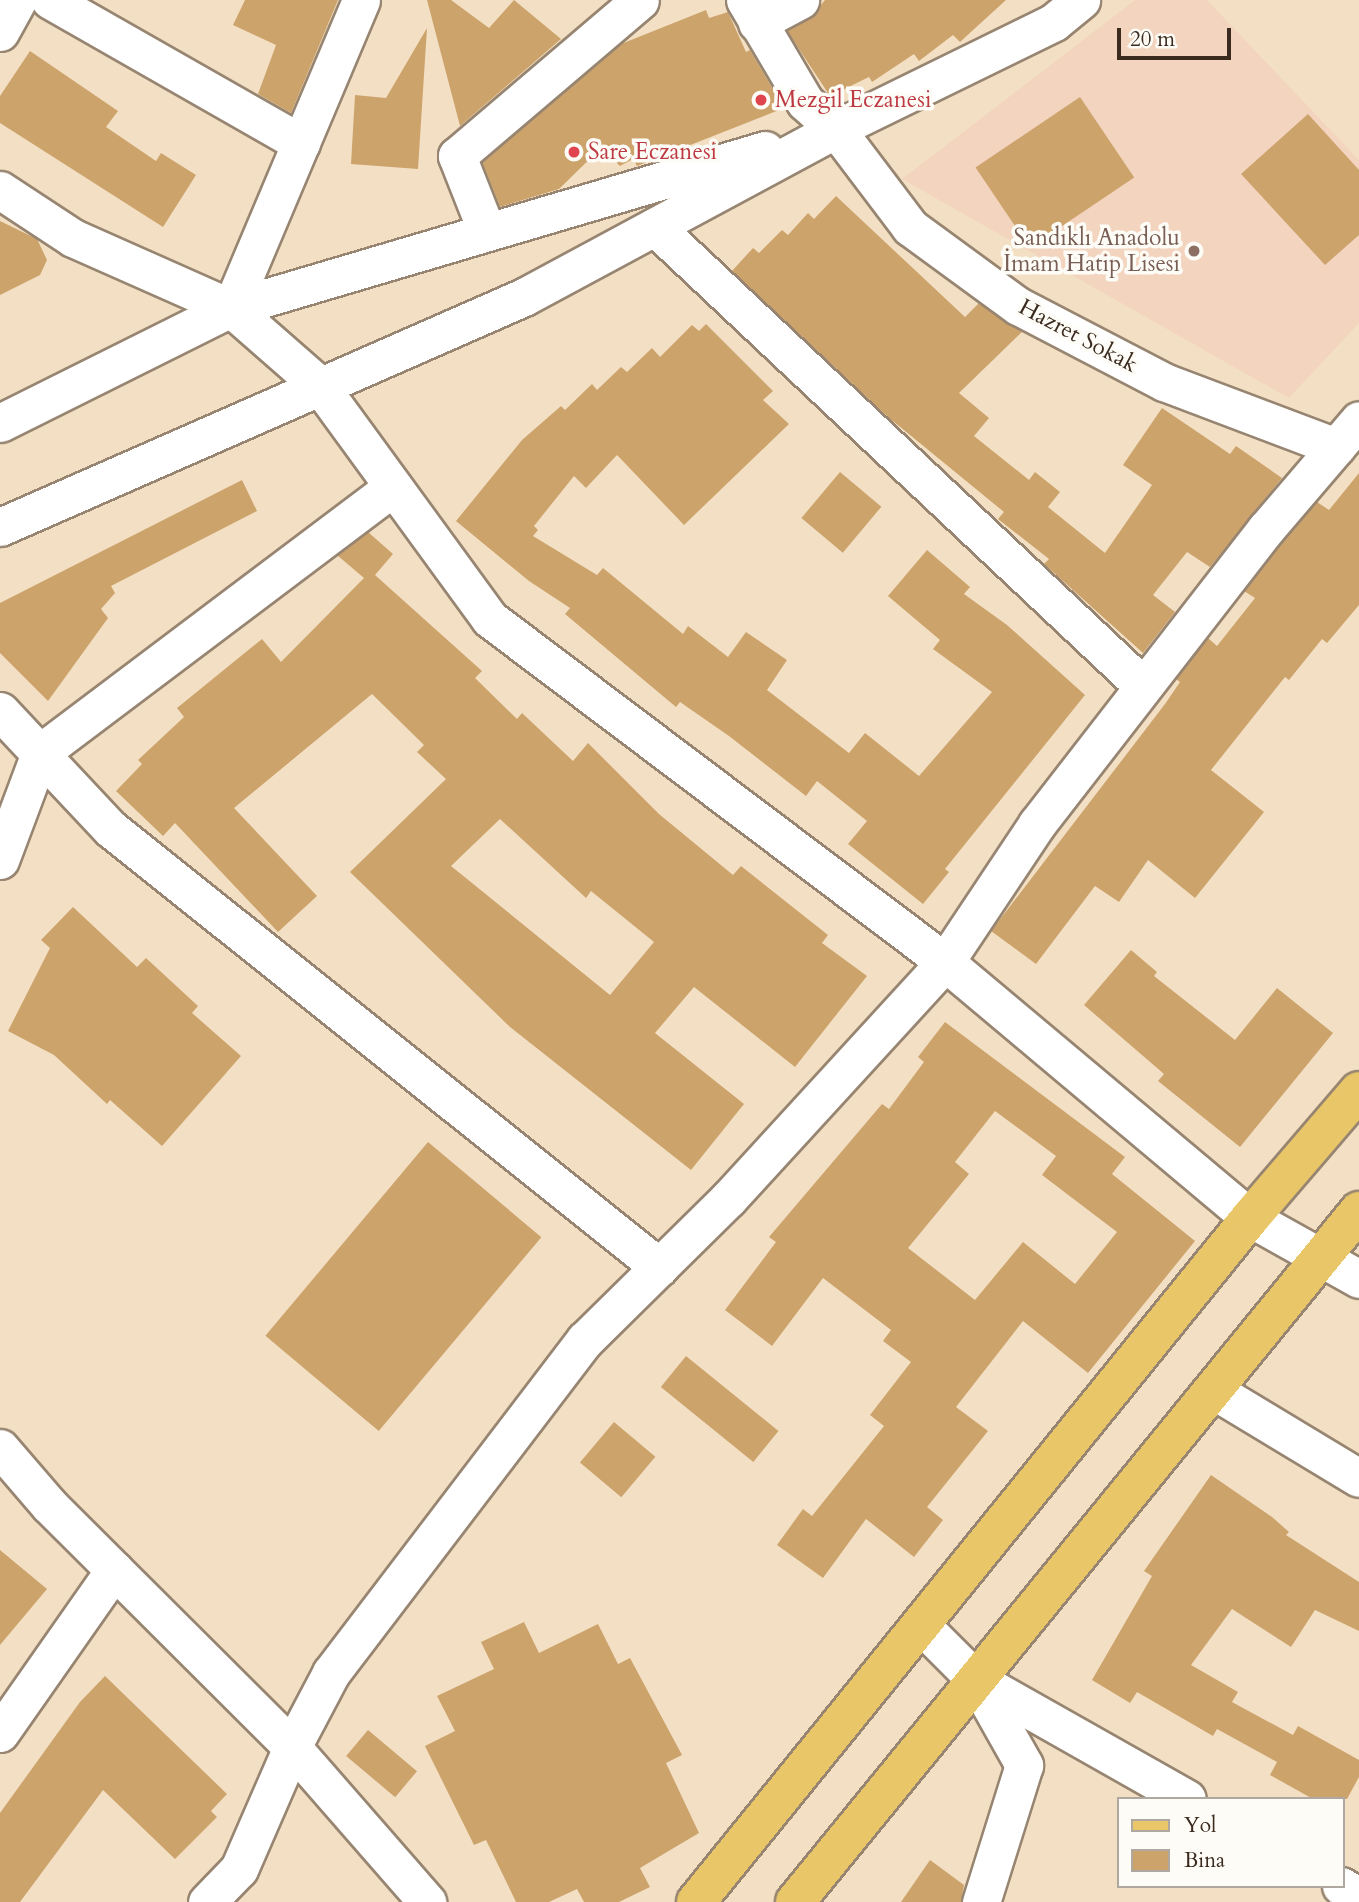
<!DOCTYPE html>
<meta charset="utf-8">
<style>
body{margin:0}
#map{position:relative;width:1359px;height:1902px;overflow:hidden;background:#f3e0c4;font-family:Cardo,serif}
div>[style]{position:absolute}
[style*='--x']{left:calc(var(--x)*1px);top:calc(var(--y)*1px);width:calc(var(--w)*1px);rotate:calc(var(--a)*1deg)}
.built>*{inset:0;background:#f3d4bf}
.building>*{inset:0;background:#cda36c;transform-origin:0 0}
.roads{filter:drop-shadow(2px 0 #978571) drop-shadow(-2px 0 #978571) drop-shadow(0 2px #978571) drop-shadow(0 -2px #978571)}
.minor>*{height:37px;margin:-18.5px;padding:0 18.5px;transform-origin:18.5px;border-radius:18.5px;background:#fff}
.major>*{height:38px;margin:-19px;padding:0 19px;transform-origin:19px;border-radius:19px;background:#e9c769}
.dots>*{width:19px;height:19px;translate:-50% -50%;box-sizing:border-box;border:4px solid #fdfcf7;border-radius:50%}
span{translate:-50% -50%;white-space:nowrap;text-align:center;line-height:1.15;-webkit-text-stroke:7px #fdfcf7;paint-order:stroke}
.health-label{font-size:23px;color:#be3a42}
.left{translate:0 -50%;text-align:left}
.education-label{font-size:23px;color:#785e54}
.right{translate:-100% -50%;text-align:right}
.street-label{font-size:23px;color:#3b2a1e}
.legend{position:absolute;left:1117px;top:1797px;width:228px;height:91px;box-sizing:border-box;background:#fdfcf7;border:2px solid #afa8a0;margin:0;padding:9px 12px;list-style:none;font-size:21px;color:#3b2a1e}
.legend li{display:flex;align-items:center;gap:14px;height:35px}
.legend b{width:35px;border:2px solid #afa8a0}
.scale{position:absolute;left:1117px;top:28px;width:114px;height:32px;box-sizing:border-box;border:4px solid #3b2a1e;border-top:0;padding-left:9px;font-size:21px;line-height:24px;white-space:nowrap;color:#3b2a1e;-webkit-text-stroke:5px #fdfcf7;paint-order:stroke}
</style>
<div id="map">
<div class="built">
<div style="clip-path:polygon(1135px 0,1207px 0,1359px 160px,1359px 323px,1289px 398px,902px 179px)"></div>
</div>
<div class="building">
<div style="clip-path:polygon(245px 0,338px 0,291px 113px,258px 94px,276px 45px,233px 25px)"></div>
<div style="clip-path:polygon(427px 0,451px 0,489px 28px,514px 0,561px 39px,460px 126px)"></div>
<div style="clip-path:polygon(825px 0,1006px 0,960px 42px,953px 35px,919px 61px,914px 54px,872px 82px,869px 77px,830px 96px,787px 31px,810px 18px)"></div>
<div style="clip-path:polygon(706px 10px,709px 18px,728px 12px,746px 52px,750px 50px,784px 108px,637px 166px,633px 159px,620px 166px,601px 148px,559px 189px,500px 207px,482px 162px,621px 44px)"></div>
<div style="clip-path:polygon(427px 28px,418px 169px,351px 164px,355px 95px,386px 98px)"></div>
<div style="clip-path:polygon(30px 51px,118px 111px,106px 127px,156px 161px,161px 153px,196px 175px,163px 227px,0 123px,0 96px)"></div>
<div style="left:1080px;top:97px;width:97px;height:126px;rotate:56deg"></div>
<div style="clip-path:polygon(1308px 114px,1359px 170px,1359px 235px,1325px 265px,1241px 174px)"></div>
<div style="clip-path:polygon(836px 196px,965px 317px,979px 303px,1022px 332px,959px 393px,989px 418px,974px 436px,1029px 480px,1035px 472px,1060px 492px,1048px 507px,1105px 553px,1152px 485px,1123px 465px,1162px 408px,1230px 454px,1236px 446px,1282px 478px,1210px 567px,1187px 552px,1153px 595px,1175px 612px,1143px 653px,1044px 564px,1049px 559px,998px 519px,1004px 512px,888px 417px,732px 271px,753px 248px,759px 253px,782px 230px,788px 235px,808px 213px,814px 219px)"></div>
<div style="clip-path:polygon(0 221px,37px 239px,47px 260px,40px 275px,0 295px)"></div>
<div style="clip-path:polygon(706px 324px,773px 391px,763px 400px,789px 424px,684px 525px,617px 455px,586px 488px,574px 476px,534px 526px,538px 530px,533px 536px,597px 575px,603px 568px,683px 634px,688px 626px,728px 657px,746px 632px,787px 660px,767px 690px,849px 753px,865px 733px,919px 776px,992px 692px,933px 649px,940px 640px,888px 596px,927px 550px,970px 587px,964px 594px,1007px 625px,1085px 695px,945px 869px,949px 872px,923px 904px,848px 844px,867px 821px,817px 781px,806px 796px,729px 736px,680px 702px,676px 707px,565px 614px,570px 608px,529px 581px,456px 521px,522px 440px,561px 406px,565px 410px,592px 384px,597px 390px,621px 367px,627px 372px,652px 348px,660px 357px,692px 325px,699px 331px)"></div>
<div style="left:840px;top:472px;width:54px;height:60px;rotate:40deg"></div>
<div style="clip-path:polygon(1359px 473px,1359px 605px,1327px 643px,1322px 639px,1289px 680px,1285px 677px,1211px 770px,1264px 812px,1195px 898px,1148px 860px,1119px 902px,1095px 886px,1036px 964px,991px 931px,1165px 704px,1180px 682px,1176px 679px,1208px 638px,1217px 646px,1255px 598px,1244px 591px,1282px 542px,1317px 502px,1329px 510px)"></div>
<div style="clip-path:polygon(242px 480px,257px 511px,111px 586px,115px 593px,101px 609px,108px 618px,48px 701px,0 653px,0 603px)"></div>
<div style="clip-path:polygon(evenodd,368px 532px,393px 554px,375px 575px,482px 671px,475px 678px,517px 719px,522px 713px,573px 761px,588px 743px,659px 814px,733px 875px,741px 866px,828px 935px,822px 943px,867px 976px,795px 1067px,694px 987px,655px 1033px,744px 1104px,691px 1170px,510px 1027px,350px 872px,446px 779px,417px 752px,424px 745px,372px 694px,234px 808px,317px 896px,278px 932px,175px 823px,163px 836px,116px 791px,142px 764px,138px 760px,184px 717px,177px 708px,262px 639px,281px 662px,364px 578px,337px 555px,368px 532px,500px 819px,586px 898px,591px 891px,654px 942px,610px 995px,451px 866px,500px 819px)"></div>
<div style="clip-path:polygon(73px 907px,137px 967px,146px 958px,198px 1006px,192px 1013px,241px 1056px,162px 1146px,110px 1100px,107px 1104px,54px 1055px,8px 1031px,50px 948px,41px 940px)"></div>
<div style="clip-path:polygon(1131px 950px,1157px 972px,1154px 976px,1235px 1040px,1277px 988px,1333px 1033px,1240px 1147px,1158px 1081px,1164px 1074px,1084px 1005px)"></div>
<div style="clip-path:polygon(evenodd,945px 1022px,1125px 1157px,1112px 1174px,1195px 1241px,1088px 1373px,1023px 1321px,956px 1407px,988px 1431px,927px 1507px,943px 1520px,914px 1557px,866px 1519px,823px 1578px,777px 1545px,803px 1509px,812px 1516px,884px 1426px,870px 1415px,911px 1362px,883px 1341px,891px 1330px,823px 1278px,772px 1346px,725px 1310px,776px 1242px,769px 1237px,882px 1104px,889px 1109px,924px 1062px,918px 1057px,945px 1022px,995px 1111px,1056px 1156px,1042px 1175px,1117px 1232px,1075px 1284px,1023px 1242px,975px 1300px,908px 1248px,969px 1174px,955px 1162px,995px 1111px)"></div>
<div style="left:428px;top:1142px;width:148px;height:253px;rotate:40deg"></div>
<div style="left:686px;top:1356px;width:119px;height:40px;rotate:39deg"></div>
<div style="left:614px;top:1422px;width:54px;height:53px;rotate:40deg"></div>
<div style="clip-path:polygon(1211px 1475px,1272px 1517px,1289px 1532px,1286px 1535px,1359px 1582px,1359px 1631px,1315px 1610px,1291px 1647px,1232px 1609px,1191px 1665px,1238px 1692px,1232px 1702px,1293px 1735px,1298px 1726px,1359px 1760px,1359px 1777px,1347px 1799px,1313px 1799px,1270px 1775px,1277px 1762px,1217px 1729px,1213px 1736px,1137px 1692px,1130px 1703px,1092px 1680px,1152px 1576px,1144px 1571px)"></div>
<div style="clip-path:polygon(0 1550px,47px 1589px,0 1645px)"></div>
<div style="clip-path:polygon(524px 1622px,539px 1653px,598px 1624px,618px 1664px,630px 1658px,682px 1755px,666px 1763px,699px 1833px,640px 1868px,650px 1887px,619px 1902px,584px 1902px,577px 1889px,549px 1902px,516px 1902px,486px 1840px,474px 1845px,425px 1746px,455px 1731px,437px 1696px,494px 1669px,481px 1642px)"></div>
<div style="clip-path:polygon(105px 1676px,227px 1794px,211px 1811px,217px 1817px,175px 1859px,103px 1790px,20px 1902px,0 1902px,0 1813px,80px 1702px)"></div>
<div style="left:368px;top:1730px;width:64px;height:34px;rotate:40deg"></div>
<div style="clip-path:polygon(930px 1860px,964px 1885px,961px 1902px,901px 1902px)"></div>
</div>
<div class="roads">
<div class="minor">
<div style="--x:50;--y:0;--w:289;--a:29.7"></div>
<div style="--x:745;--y:0;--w:118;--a:59.5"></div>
<div style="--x:805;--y:102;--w:41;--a:41.1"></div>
<div style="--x:836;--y:129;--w:123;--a:52.9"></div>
<div style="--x:910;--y:227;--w:134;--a:36.2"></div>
<div style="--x:1018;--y:306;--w:165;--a:27.5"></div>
<div style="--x:1164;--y:382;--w:184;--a:20.7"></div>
<div style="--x:757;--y:23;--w:49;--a:-28.1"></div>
<div style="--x:0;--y:32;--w:37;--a:-61"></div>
<div style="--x:0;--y:190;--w:87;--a:33.3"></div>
<div style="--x:73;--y:238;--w:173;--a:23.9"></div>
<div style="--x:231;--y:308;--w:118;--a:41.2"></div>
<div style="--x:320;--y:386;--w:288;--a:53.9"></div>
<div style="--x:490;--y:619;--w:570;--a:37.01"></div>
<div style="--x:945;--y:962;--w:398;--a:40"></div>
<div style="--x:1250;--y:1218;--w:125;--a:29.2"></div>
<div style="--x:655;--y:227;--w:670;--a:43.25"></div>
<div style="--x:487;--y:232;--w:82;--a:-111.5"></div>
<div style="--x:457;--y:156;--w:240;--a:-40.4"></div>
<div style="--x:231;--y:308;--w:334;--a:-67.1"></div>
<div style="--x:0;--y:423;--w:258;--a:-26.5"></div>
<div style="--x:231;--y:308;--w:557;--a:-16.48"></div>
<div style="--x:0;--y:527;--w:572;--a:-23.7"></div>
<div style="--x:524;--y:297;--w:354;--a:-28.3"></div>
<div style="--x:836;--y:129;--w:243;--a:-26.1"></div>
<div style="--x:1054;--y:22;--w:35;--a:-39"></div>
<div style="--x:0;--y:711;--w:162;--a:46.8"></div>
<div style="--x:111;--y:829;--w:702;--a:38.63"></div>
<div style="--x:0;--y:860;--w:114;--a:-69.5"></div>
<div style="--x:40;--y:753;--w:442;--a:-37"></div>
<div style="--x:1213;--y:1390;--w:170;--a:31.1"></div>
<div style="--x:0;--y:1448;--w:75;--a:49.3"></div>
<div style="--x:49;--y:1505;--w:343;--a:44.9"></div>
<div style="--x:292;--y:1747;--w:206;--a:48.9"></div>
<div style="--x:921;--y:1625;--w:78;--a:45"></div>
<div style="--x:976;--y:1680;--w:98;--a:60.5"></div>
<div style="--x:1024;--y:1765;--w:144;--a:107.4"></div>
<div style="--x:977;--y:1680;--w:241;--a:29.5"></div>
<div style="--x:0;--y:1733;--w:199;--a:-55"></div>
<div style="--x:1341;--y:1886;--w:21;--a:29"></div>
<div style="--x:207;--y:1902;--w:46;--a:-45.9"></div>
<div style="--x:239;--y:1869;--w:133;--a:-66.5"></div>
<div style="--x:292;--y:1747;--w:84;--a:-62.2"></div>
<div style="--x:331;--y:1673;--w:419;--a:-52.7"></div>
<div style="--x:585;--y:1340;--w:201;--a:-44.6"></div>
<div style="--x:728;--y:1199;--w:321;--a:-47.5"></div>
<div style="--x:945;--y:962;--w:166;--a:-56.3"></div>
<div style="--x:1037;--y:824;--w:373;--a:-52.2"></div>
<div style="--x:1266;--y:529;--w:143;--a:-49.5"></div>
</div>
<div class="major">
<div style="--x:696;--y:1902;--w:880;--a:-50.99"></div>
<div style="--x:1250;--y:1218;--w:167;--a:-49.4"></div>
<div style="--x:795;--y:1902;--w:892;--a:-50.78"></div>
</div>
</div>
<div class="dots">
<div style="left:761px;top:100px;background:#e0444e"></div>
<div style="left:574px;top:152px;background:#e0444e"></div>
<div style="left:1194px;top:251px;background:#8d6e63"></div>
</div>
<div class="health-label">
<span class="left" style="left:775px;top:100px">Mezgil Eczanesi</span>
<span class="left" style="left:588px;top:152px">Sare Eczanesi</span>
</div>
<div class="education-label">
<span class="right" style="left:1180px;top:251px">Sandıklı Anadolu<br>İmam Hatip Lisesi</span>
</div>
<div class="street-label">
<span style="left:1078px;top:336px;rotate:28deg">Hazret Sokak</span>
</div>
<ul class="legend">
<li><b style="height:9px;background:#e9c769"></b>Yol</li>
<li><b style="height:19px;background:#cda36c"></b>Bina</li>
</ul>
<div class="scale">20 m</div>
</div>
